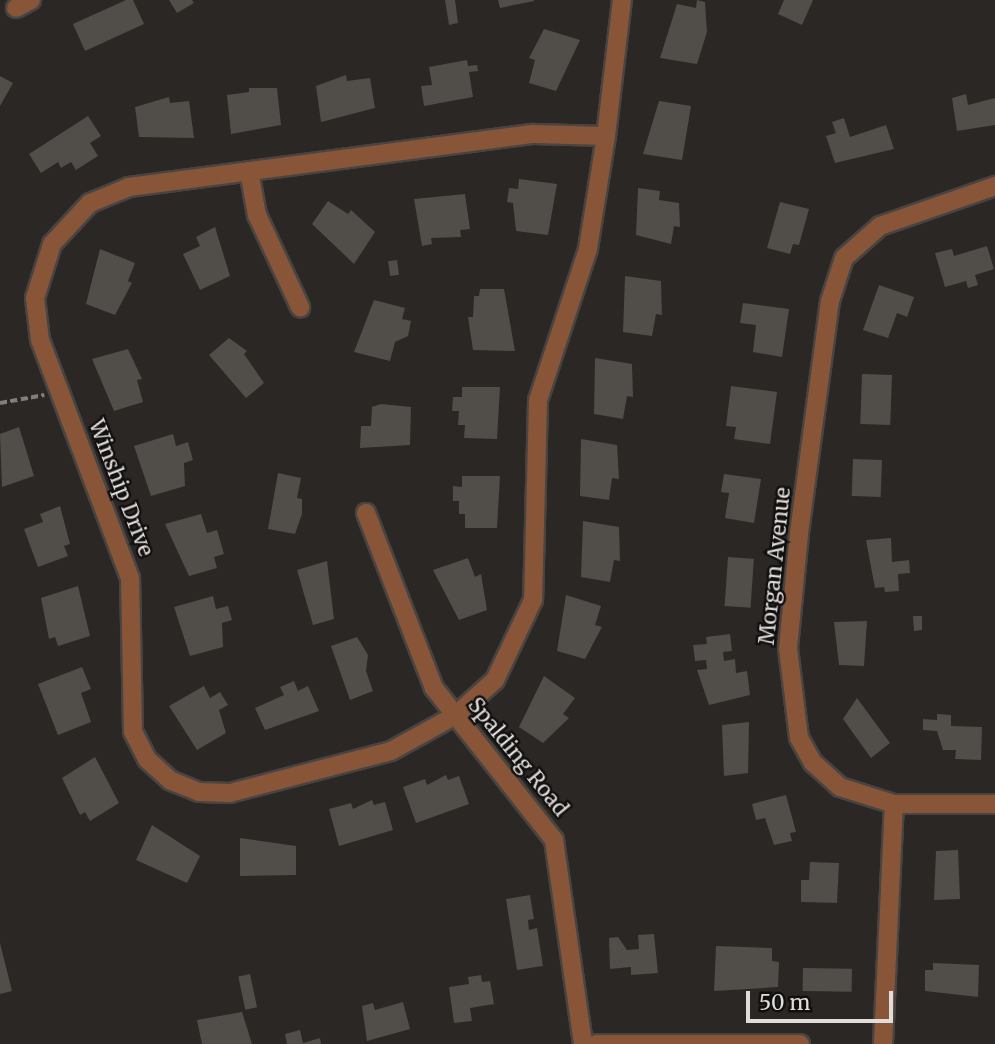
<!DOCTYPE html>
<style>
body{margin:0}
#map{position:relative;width:995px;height:1044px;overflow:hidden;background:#2b2724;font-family:Merriweather,serif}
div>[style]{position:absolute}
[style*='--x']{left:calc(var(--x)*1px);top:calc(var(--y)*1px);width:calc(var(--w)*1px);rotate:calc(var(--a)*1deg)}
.building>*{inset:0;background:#514d49;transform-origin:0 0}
.path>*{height:3.5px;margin-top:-1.75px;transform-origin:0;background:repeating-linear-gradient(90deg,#817e7b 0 7px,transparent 0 10.5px)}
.roads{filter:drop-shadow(2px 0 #484441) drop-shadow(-2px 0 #484441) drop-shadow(0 2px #484441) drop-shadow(0 -2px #484441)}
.minor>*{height:18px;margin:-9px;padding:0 9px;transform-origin:9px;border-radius:9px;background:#885539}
span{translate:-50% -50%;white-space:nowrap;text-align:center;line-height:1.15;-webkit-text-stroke:5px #12100f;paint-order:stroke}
.street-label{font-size:21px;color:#e0dddb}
.scale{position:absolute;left:746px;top:991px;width:147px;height:32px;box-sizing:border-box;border:4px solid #e0dddb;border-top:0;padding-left:9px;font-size:21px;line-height:24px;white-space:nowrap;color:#e0dddb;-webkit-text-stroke:5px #12100f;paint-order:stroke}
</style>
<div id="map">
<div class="building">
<div style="clip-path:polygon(126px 0,133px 0,144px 24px,85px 51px,73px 24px)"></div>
<div style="clip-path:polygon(169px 0,192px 0,194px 3px,177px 13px)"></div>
<div style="clip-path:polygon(445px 0,455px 0,458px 23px,449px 25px)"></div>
<div style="clip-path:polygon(498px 0,534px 0,534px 1px,500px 8px)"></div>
<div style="clip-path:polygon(697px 0,705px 2px,707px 32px,697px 64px,660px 58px,677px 4px,696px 8px)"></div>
<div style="clip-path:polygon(784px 0,813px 0,802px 25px,778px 14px)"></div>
<div style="clip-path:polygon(544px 29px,580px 40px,556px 91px,529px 83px,535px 60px,529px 58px)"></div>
<div style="clip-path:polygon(467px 60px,468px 66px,477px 65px,478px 71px,469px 72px,473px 97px,424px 106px,421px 86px,432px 85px,429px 67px)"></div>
<div style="clip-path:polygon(346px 75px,347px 81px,370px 78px,375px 108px,321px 122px,316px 86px)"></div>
<div style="clip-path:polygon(0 76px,13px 83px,0 106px)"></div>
<div style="clip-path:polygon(249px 88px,277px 88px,281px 125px,231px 134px,227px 95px,249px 92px)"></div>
<div style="clip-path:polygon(966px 94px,968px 105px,995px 98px,995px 125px,957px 131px,952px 98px)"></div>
<div style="clip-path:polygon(169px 97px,170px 103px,189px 101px,194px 138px,139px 137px,135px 107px)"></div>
<div style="clip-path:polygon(659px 101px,691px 106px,682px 160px,643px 154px)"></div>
<div style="clip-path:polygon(88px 116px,101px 136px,90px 143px,98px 156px,76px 170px,71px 162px,61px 168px,58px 162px,41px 173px,29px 154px)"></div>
<div style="clip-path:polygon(844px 118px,850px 137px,886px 125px,894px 149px,835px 163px,826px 136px,836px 133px,832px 122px)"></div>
<div style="clip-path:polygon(519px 179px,557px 184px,548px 235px,516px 231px,513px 203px,507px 202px,509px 188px,518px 189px)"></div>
<div style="clip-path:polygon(638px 188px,660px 191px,659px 200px,679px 203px,680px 227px,674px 226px,671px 244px,636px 235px)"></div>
<div style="clip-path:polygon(465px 194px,470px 229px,460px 230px,461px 237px,431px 238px,432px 244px,422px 246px,414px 199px)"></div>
<div style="clip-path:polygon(328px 201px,348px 214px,351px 210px,375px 232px,354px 264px,312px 224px)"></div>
<div style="clip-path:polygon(780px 202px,809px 209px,799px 245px,793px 244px,790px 254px,767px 248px)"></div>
<div style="clip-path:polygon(215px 227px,230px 276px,200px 290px,183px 254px,200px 246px,196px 237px)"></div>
<div style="clip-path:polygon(987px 246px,994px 269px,975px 275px,978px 285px,968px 288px,966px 281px,945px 287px,935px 253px,952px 249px,954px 256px)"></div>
<div style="clip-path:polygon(100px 249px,135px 263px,128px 281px,132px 283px,115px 315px,86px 304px)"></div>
<div style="left:397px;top:260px;width:15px;height:9px;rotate:82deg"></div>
<div style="clip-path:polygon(625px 276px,661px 281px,662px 315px,656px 314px,652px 336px,623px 332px)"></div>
<div style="clip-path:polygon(879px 285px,914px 297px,907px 317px,897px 313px,888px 338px,863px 330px)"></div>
<div style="clip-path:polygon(480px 289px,504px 289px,515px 351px,473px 350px,468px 317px,473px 317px,474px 296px,479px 296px)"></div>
<div style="clip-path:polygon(374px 300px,405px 308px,402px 319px,411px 321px,408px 336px,395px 342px,390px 361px,354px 352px)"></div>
<div style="clip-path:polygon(743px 303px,789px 309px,782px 357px,753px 352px,756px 325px,740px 323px)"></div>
<div style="clip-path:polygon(229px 338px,247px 351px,244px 354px,264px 383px,246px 398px,209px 355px)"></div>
<div style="clip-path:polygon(128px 349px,142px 379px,137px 380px,143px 402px,114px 411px,92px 359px)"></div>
<div style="clip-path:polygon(595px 358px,632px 364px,633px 397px,627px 396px,623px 419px,594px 414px)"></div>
<div style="left:862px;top:374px;width:30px;height:50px;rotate:2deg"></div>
<div style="clip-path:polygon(731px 386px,777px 392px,770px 444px,734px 439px,736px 427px,726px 426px)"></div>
<div style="clip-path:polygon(462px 387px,500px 387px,497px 439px,464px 438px,465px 425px,458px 425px,459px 411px,452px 411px,453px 397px,462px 397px)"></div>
<div style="clip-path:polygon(381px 404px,411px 407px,410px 445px,360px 448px,361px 426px,371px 426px,372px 407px)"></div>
<div style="clip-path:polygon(19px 427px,34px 476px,2px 487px,0 434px)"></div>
<div style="clip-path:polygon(173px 434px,176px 446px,188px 442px,193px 460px,184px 463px,185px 486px,151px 496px,134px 446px)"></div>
<div style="clip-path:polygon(581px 439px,617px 445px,619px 479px,612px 478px,609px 500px,580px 496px)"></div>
<div style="left:853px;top:459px;width:29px;height:37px;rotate:2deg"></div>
<div style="clip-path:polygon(278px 473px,301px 478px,297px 498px,302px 499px,302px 514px,295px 534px,268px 529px)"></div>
<div style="clip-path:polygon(724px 474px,761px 479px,754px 523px,725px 518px,729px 493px,721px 492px)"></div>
<div style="clip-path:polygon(462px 476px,500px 476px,497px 528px,465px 528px,465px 514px,459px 514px,459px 501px,453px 501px,453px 486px,462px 487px)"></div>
<div style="clip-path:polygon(60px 506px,70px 544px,64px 546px,68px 556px,38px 567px,24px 529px,43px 522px,40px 514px)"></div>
<div style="clip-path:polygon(201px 514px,207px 533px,217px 530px,224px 554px,214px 557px,217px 568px,189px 576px,165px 524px)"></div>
<div style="clip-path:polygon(583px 521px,619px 527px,620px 561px,614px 560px,610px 582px,581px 577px)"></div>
<div style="clip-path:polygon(891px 538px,892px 562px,909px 560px,910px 573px,898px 574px,899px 591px,885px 592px,884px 587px,875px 588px,866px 540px)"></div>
<div style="left:728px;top:557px;width:26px;height:49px;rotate:4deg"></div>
<div style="clip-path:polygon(468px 558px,475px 577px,481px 574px,487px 610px,459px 620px,433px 570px)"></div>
<div style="clip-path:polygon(327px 561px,334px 619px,313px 625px,297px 570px)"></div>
<div style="clip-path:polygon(78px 586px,90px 636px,58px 646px,55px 637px,49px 639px,41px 598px)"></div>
<div style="clip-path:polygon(566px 595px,601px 606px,595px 625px,602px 627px,585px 659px,557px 651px)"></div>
<div style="clip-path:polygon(213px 596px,216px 609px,228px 606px,232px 620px,222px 623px,223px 647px,190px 656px,174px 607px)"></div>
<div style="clip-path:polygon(913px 616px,922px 616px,922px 630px,914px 631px)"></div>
<div style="clip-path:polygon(867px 621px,864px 666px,839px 665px,834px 622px)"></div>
<div style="clip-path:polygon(730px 634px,732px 651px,723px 652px,724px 661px,735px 659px,736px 673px,747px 671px,750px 695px,709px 705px,697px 670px,707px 669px,706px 660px,695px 661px,693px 645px,707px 644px,706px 637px)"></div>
<div style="clip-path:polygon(357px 637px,368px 655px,366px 671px,373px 691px,350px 700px,331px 646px)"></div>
<div style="clip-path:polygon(82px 667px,91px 689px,81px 693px,91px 722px,58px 735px,38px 684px)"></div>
<div style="clip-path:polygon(544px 676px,575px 698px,563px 714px,569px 718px,543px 743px,519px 727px)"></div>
<div style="clip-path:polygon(294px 681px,298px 691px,308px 686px,319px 711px,265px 730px,255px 708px,284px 695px,280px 687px)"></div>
<div style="clip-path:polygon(204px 686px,210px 698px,220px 692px,228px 705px,219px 710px,226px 733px,197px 750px,169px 706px)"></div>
<div style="clip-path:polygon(857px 698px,890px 743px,871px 758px,843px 719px)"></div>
<div style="clip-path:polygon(937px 714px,951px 715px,951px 726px,982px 727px,981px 760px,955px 759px,956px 750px,943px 750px,937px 731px,923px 730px,923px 719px,937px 720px)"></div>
<div style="clip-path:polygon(749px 722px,748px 773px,724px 776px,722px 725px)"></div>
<div style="clip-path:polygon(95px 757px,119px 803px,90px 821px,85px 812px,80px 815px,62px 778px)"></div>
<div style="clip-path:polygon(446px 775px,448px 780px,459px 776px,469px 804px,416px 823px,403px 787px,425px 779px,427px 785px)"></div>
<div style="clip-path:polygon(786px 795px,796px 832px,790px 833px,792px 841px,774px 845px,765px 818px,756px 820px,752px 804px)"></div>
<div style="clip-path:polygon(372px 800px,374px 805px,385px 802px,393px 830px,339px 846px,329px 809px,351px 803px,353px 809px)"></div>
<div style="clip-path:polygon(152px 825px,200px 856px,187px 883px,136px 860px)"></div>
<div style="clip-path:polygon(240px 838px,296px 846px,296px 875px,240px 876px)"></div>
<div style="clip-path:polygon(958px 850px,960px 899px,934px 900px,936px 851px)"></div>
<div style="clip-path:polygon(810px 862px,839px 863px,837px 903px,801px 902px,801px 880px,809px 880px)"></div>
<div style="clip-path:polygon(530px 895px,534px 919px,528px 920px,529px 930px,537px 928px,543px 966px,517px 970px,506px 899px)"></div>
<div style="clip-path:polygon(654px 934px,658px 973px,631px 975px,631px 967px,610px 969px,609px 938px,618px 937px,627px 950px,639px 949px,638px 935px)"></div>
<div style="clip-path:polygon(0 943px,12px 991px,0 994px)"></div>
<div style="clip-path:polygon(716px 946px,772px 948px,772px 961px,779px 962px,778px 987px,714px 991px)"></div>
<div style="clip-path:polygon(933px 963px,979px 965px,978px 997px,925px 991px,925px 970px,933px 970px)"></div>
<div style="left:803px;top:968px;width:49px;height:23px;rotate:1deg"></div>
<div style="left:250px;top:974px;width:34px;height:12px;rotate:78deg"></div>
<div style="clip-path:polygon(481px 975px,482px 982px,490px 981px,494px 1004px,470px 1008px,472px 1021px,454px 1023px,449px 987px,469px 984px,468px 977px)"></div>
<div style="clip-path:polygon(403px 1002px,410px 1029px,367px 1041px,362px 1006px,373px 1003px,375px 1010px)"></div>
<div style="clip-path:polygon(242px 1012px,252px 1044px,202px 1044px,197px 1020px)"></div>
<div style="clip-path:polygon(300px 1030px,303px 1043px,320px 1038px,321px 1044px,287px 1044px,285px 1034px)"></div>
</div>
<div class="path">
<div style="--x:0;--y:403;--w:45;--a:-10.3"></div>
</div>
<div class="roads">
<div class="minor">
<div style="--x:16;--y:8;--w:17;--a:-28"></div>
<div style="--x:606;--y:136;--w:114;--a:99.1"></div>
<div style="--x:588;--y:249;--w:159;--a:108.3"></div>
<div style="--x:538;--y:400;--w:200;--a:91.4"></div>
<div style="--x:533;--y:600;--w:89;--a:115.4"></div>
<div style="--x:495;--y:680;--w:52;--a:138.1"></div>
<div style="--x:456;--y:715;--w:74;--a:151"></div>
<div style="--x:391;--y:751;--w:166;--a:165.4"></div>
<div style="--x:230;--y:793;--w:31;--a:-178"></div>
<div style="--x:199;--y:792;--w:31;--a:-158"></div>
<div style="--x:170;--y:780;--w:31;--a:-138"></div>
<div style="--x:147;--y:759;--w:31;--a:-117"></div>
<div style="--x:133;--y:731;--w:153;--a:-91.1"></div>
<div style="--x:130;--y:578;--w:254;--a:-110.7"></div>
<div style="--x:40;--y:340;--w:42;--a:-96.8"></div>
<div style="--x:35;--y:298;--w:57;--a:-72.5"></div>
<div style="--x:52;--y:244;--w:56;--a:-47.2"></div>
<div style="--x:90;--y:203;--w:42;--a:-22.3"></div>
<div style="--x:129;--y:187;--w:408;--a:-7.5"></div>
<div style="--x:534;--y:134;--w:72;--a:1.6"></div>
<div style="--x:606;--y:136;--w:137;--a:-83.3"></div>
<div style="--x:249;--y:171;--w:45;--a:79.7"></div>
<div style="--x:257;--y:215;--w:102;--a:64.9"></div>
<div style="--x:366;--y:513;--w:188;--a:68.8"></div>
<div style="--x:434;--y:688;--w:194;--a:51.7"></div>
<div style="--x:554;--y:840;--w:206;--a:81.9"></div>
<div style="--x:894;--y:804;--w:101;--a:0"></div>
<div style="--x:596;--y:1044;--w:204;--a:0"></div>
<div style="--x:883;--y:1044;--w:240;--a:-87.4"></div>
<div style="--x:894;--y:804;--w:57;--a:-162.5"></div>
<div style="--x:840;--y:787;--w:36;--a:-138"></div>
<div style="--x:813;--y:763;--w:29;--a:-119"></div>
<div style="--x:799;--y:738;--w:91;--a:-97"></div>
<div style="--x:788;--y:648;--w:116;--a:-84.5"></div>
<div style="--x:799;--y:533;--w:234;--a:-82.4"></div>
<div style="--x:830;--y:301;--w:45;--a:-72"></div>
<div style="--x:844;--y:258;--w:48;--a:-41.6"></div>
<div style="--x:880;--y:226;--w:122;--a:-19.2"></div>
</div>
</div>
<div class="street-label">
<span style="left:121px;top:488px;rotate:69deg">Winship Drive</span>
<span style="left:775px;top:566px;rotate:-84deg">Morgan Avenue</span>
<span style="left:518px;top:757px;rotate:51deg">Spalding Road</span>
</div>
<div class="scale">50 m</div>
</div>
